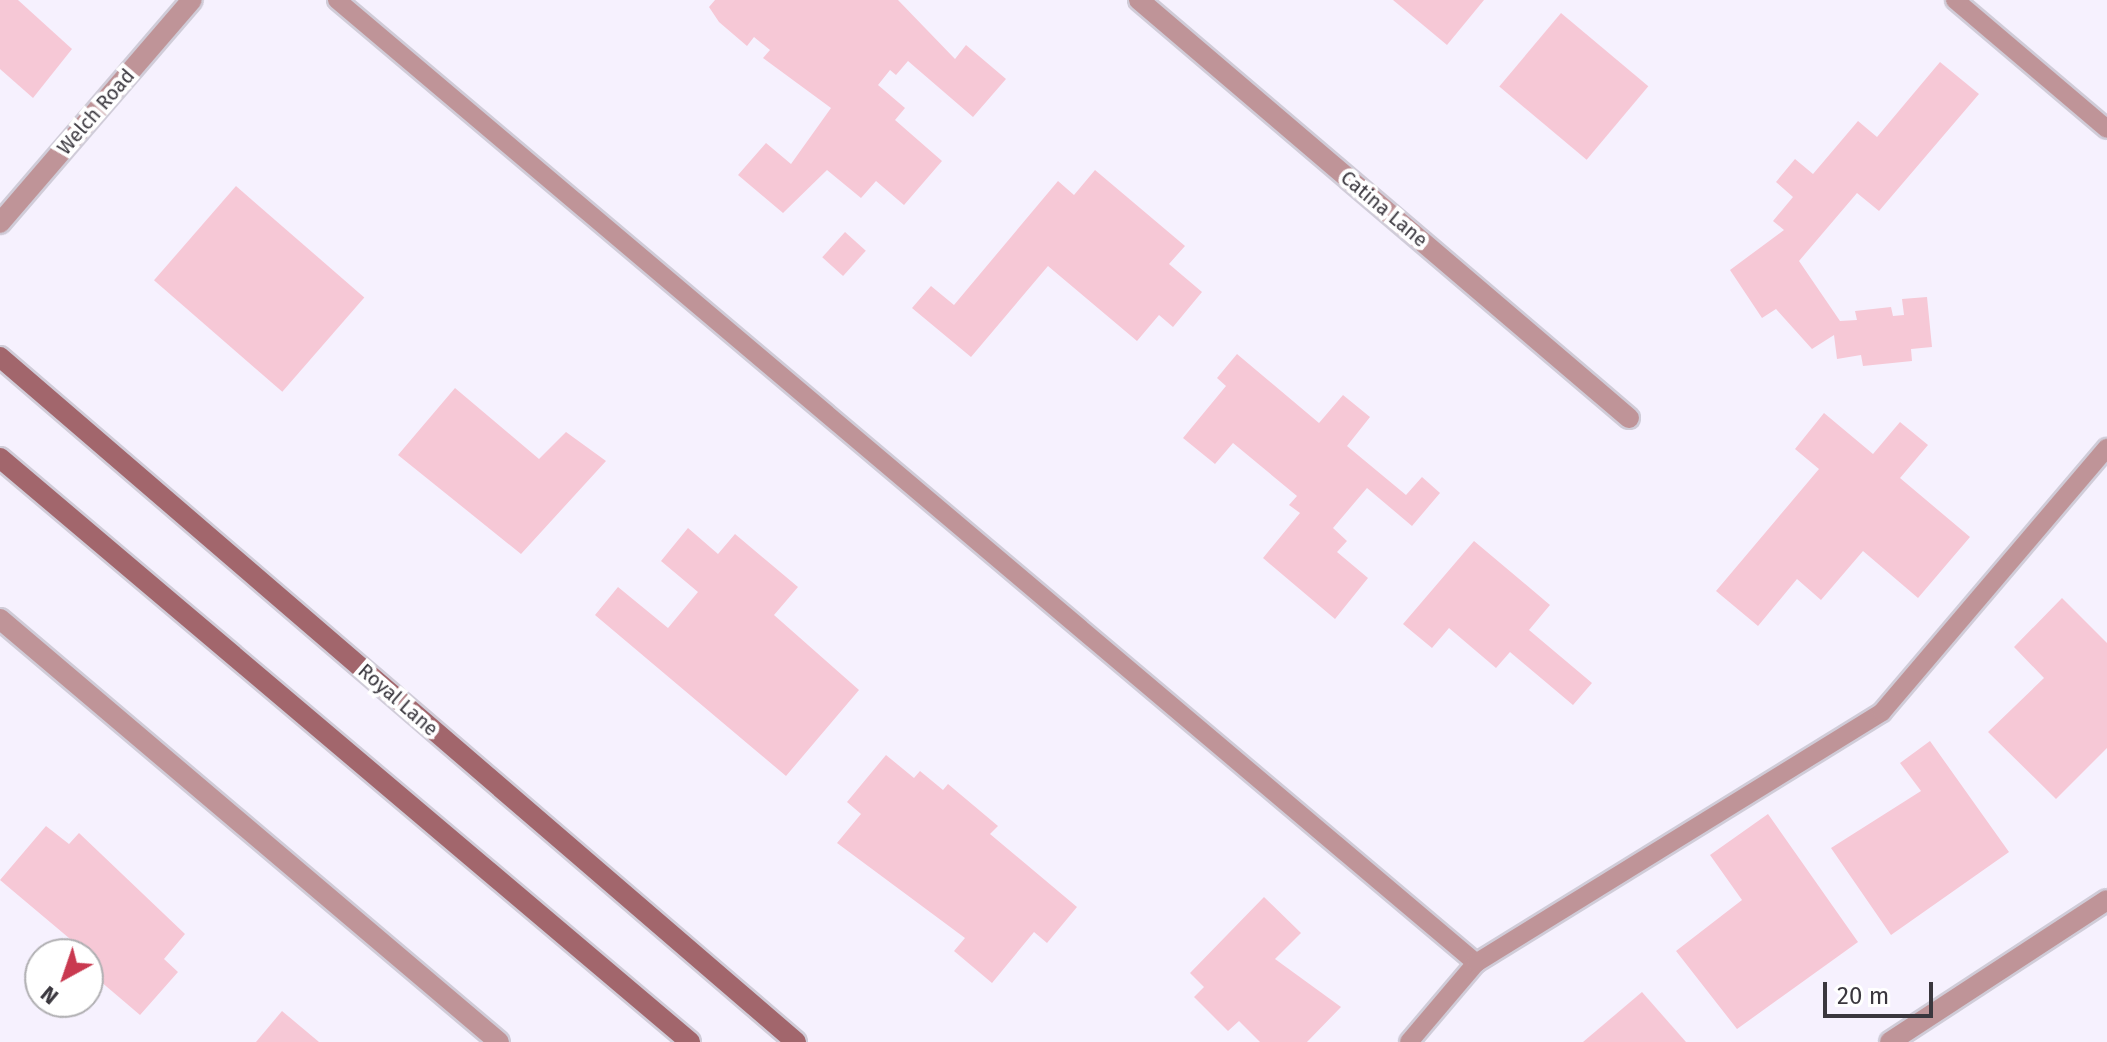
<!DOCTYPE html>
<style>
body{margin:0}
#map{position:relative;width:2107px;height:1042px;overflow:hidden;background:#f6f1fe;font-family:"Fira Sans",sans-serif}
div>[style]{position:absolute}
[style*='--x']{left:calc(var(--x)*1px);top:calc(var(--y)*1px);width:calc(var(--w)*1px);rotate:calc(var(--a)*1deg)}
.building>*{inset:0;background:#f6c8d6;transform-origin:0 0}
.roads{filter:drop-shadow(2px 0 #d0ccd8) drop-shadow(-2px 0 #d0ccd8) drop-shadow(0 2px #d0ccd8) drop-shadow(0 -2px #d0ccd8)}
.lane>*{height:18px;margin:-9px;padding:0 9px;transform-origin:9px;border-radius:9px;background:#bf9498}
.street>*{height:20px;margin:-10px;padding:0 10px;transform-origin:10px;border-radius:10px;background:#bf9498}
.secondary>*{height:20px;margin:-10px;padding:0 10px;transform-origin:10px;border-radius:10px;background:#a2666c}
span{translate:-50% -50%;white-space:nowrap;text-align:center;line-height:1.15;-webkit-text-stroke:8px #fff;paint-order:stroke}
.street-label{font-size:20px;color:#3a373e}
.north{position:absolute;left:24px;top:938px;width:80px;height:80px;box-sizing:border-box;background:#fff;border:2px solid #b0afb2;border-radius:50%;rotate:220deg;font-size:22px;font-weight:700;line-height:32px;text-align:center;color:#3a373e}
.north::after{content:'';display:block;margin:auto;width:28px;height:36px;background:#c93950;clip-path:polygon(50% 0,100% 100%,50% 72%,0 100%)}
.scale{position:absolute;left:1823px;top:982px;width:110px;height:36px;box-sizing:border-box;border:4px solid #3a373e;border-top:0;padding-left:10px;font-size:24px;line-height:28px;white-space:nowrap;color:#3a373e;-webkit-text-stroke:6px #fff;paint-order:stroke}
</style>
<div id="map">
<div class="building">
<div style="clip-path:polygon(0 0,18px 0,72px 49px,33px 98px,0 69px)"></div>
<div style="clip-path:polygon(715px 0,898px 0,955px 59px,966px 45px,1006px 79px,973px 117px,908px 61px,896px 75px,890px 70px,878px 85px,905px 108px,895px 120px,942px 161px,904px 205px,876px 181px,861px 198px,827px 170px,783px 213px,738px 175px,766px 143px,791px 164px,831px 108px,763px 58px,770px 50px,754px 37px,747px 46px,719px 22px,709px 7px)"></div>
<div style="clip-path:polygon(1393px 0,1484px 0,1447px 45px)"></div>
<div style="left:1561px;top:13px;width:114px;height:96px;rotate:40deg"></div>
<div style="clip-path:polygon(1940px 62px,1979px 94px,1879px 211px,1857px 193px,1799px 261px,1840px 321px,1857px 320px,1855px 311px,1891px 307px,1893px 316px,1904px 315px,1902px 299px,1927px 297px,1932px 347px,1911px 349px,1912px 361px,1863px 366px,1861px 355px,1837px 359px,1834px 335px,1812px 349px,1776px 309px,1762px 318px,1730px 270px,1784px 230px,1773px 221px,1793px 197px,1776px 182px,1795px 159px,1813px 174px,1858px 121px,1877px 137px)"></div>
<div style="clip-path:polygon(1095px 170px,1185px 246px,1169px 264px,1202px 292px,1173px 327px,1159px 315px,1137px 341px,1048px 266px,971px 357px,912px 308px,931px 286px,954px 305px,1058px 181px,1074px 195px)"></div>
<div style="left:236px;top:186px;width:170px;height:125px;rotate:41deg"></div>
<div style="left:845px;top:232px;width:28px;height:34px;rotate:42deg"></div>
<div style="clip-path:polygon(1237px 354px,1319px 423px,1343px 395px,1370px 417px,1347px 446px,1406px 495px,1422px 477px,1440px 493px,1412px 526px,1367px 488px,1333px 528px,1347px 541px,1337px 552px,1368px 578px,1335px 619px,1263px 558px,1300px 513px,1289px 505px,1297px 496px,1233px 443px,1215px 464px,1183px 438px,1226px 386px,1217px 378px)"></div>
<div style="clip-path:polygon(455px 388px,539px 459px,566px 432px,606px 461px,521px 554px,398px 455px)"></div>
<div style="clip-path:polygon(1824px 413px,1873px 454px,1900px 422px,1928px 445px,1900px 478px,1970px 537px,1918px 598px,1863px 551px,1821px 600px,1797px 579px,1758px 626px,1716px 591px,1819px 469px,1795px 449px)"></div>
<div style="clip-path:polygon(688px 528px,718px 554px,735px 534px,798px 587px,774px 615px,859px 690px,786px 776px,595px 615px,618px 587px,668px 628px,698px 592px,661px 561px)"></div>
<div style="clip-path:polygon(1474px 541px,1550px 605px,1529px 630px,1592px 683px,1573px 705px,1510px 652px,1496px 668px,1449px 628px,1432px 648px,1403px 624px)"></div>
<div style="clip-path:polygon(2062px 598px,2107px 643px,2107px 748px,2056px 799px,1988px 732px,2044px 678px,2014px 647px)"></div>
<div style="clip-path:polygon(1930px 741px,2009px 852px,1891px 935px,1831px 848px,1921px 791px,1900px 763px)"></div>
<div style="clip-path:polygon(886px 755px,914px 778px,920px 771px,943px 790px,948px 784px,998px 826px,990px 834px,1077px 907px,1047px 943px,1034px 932px,992px 983px,954px 951px,965px 938px,837px 843px,861px 814px,847px 802px)"></div>
<div style="clip-path:polygon(1768px 814px,1858px 942px,1737px 1029px,1676px 951px,1742px 900px,1710px 855px)"></div>
<div style="clip-path:polygon(46px 826px,69px 844px,79px 833px,185px 934px,164px 959px,178px 972px,140px 1015px,93px 975px,100px 967px,88px 954px,0 880px)"></div>
<div style="clip-path:polygon(1264px 897px,1301px 933px,1275px 959px,1341px 1007px,1307px 1042px,1260px 1042px,1239px 1021px,1228px 1031px,1194px 997px,1204px 987px,1190px 973px)"></div>
<div style="clip-path:polygon(1642px 992px,1686px 1042px,1583px 1042px)"></div>
<div style="clip-path:polygon(282px 1011px,319px 1042px,256px 1042px)"></div>
</div>
<div class="roads">
<div class="lane">
<div style="--x:337;--y:0;--w:1492;--a:40.21"></div>
<div style="--x:1955;--y:0;--w:199;--a:40.3"></div>
<div style="--x:1409;--y:1042;--w:104;--a:-49.7"></div>
<div style="--x:1476;--y:963;--w:477;--a:-31.7"></div>
<div style="--x:1882;--y:712;--w:347;--a:-49.6"></div>
</div>
<div class="street">
<div style="--x:1139;--y:0;--w:644;--a:40.47"></div>
<div style="--x:0;--y:223;--w:294;--a:-49.3"></div>
<div style="--x:0;--y:619;--w:654;--a:40.29"></div>
<div style="--x:1890;--y:1042;--w:259;--a:-33.2"></div>
</div>
<div class="secondary">
<div style="--x:0;--y:357;--w:1050;--a:40.71"></div>
<div style="--x:0;--y:458;--w:904;--a:40.24"></div>
</div>
</div>
<div class="street-label">
<span style="left:96px;top:112px;rotate:-49deg">Welch Road</span>
<span style="left:1384px;top:209px;rotate:40deg">Catina Lane</span>
<span style="left:398px;top:700px;rotate:41deg">Royal Lane</span>
</div>
<div class="north">N</div>
<div class="scale">20 m</div>
</div>
